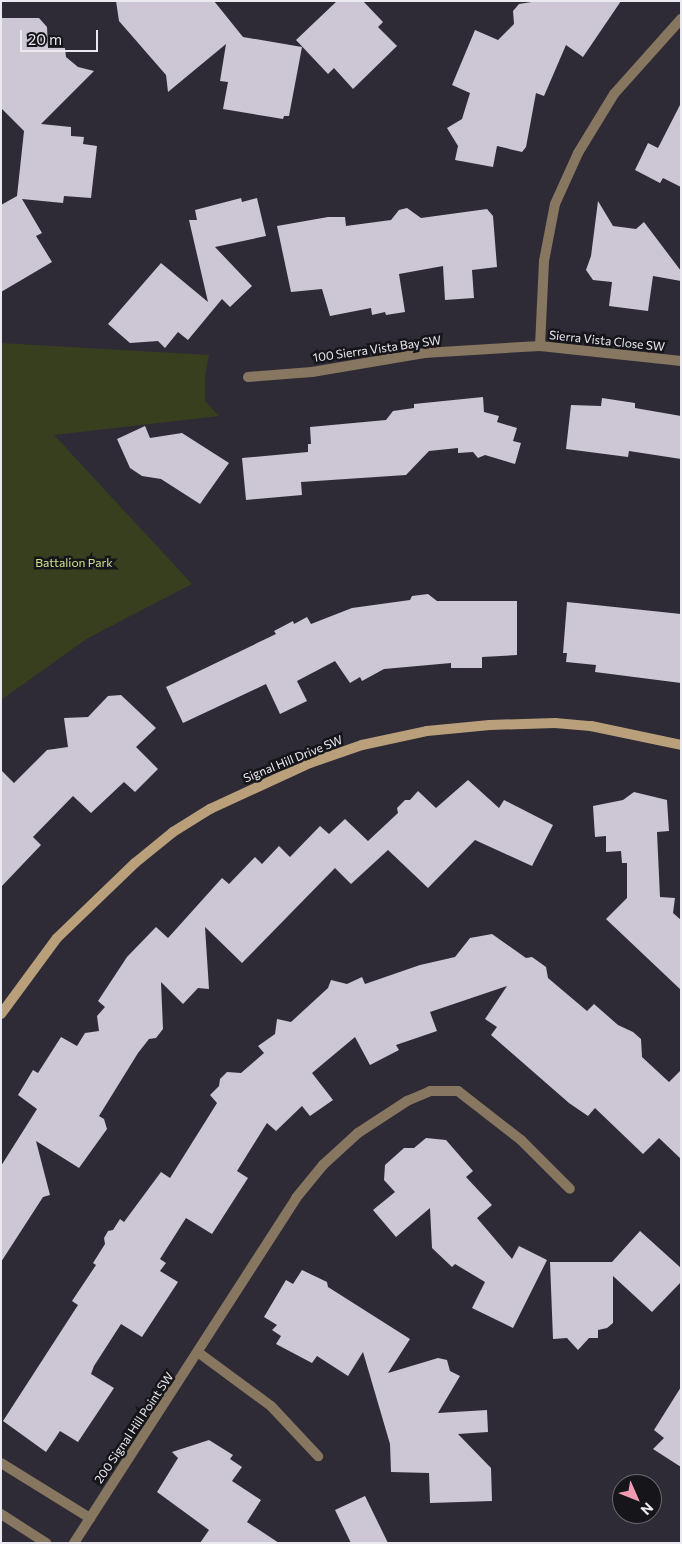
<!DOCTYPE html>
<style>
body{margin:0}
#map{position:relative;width:682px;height:1544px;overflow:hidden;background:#2f2b36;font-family:Commissioner,sans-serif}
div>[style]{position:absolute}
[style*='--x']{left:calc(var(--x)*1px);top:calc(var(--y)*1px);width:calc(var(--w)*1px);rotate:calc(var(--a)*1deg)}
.green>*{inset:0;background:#373f1e}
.building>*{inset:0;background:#cdc6d4}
.street>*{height:10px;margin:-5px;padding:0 5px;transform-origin:5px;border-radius:5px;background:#877760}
.secondary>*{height:10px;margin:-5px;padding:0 5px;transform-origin:5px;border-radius:5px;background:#b9a07b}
span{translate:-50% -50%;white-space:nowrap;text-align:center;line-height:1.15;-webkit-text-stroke:5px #16151a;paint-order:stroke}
.street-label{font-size:12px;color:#ebe9f0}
.park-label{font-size:12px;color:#cde58c}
.frame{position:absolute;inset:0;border:2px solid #ebe9f0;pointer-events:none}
.north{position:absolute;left:612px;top:1474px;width:50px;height:50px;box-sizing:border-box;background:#16151a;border:1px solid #6b6a70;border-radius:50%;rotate:134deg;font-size:14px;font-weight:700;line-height:20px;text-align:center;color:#ebe9f0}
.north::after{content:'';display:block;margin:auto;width:18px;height:22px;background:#f19ab4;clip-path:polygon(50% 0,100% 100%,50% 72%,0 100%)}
.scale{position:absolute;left:20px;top:30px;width:78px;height:22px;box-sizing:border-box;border:2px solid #ebe9f0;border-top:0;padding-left:6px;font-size:15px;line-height:18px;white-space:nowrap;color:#ebe9f0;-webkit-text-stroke:4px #16151a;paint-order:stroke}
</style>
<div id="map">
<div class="green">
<div style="clip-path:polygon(1px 343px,209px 355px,205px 376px,205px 401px,219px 416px,54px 435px,192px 584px,88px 638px,1px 700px)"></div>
</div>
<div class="building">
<div style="clip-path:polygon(116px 1px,214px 1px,243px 37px,302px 47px,289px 116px,284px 116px,283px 119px,223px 109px,228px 82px,220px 81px,226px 44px,168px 92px,166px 75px,119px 21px)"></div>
<div style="clip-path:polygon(337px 1px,363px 1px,383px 22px,378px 27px,397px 46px,353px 89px,334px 68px,328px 74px,296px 40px)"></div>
<div style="clip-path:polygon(538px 1px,621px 1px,583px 57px,566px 45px,544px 96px,536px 93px,526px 147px,522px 152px,497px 146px,493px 167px,455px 160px,458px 146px,447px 128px,462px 119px,470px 93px,452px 85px,475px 30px,498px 40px,514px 24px,513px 11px,519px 4px)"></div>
<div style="clip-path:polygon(1px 18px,39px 18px,47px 27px,48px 48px,65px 48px,66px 57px,78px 67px,94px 71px,41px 124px,71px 127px,71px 136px,84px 137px,83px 144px,97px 146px,91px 198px,64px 196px,63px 203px,22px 199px,42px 233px,36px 236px,52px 262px,1px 292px,1px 205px,17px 196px,24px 131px,1px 108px)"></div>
<div style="clip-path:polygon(681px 103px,681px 187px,663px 178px,660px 183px,635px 170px,648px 143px,658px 148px)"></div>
<div style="clip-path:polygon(241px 198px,242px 202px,257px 198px,266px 236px,215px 247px,252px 286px,230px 307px,222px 299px,188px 340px,178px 332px,165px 348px,158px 341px,130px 343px,108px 324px,161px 263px,208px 302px,189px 220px,197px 220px,195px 210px)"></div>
<div style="clip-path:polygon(598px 201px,613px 226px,636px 229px,644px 222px,681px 271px,681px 281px,653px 276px,648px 311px,609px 306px,612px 282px,593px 280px,586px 270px,591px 256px)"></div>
<div style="clip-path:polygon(407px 208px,421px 218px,487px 209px,493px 216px,497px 267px,472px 270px,474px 298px,445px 300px,443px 266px,399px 274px,405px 312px,386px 315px,385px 312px,372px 315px,371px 308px,330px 316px,322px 289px,291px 292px,277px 226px,328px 217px,345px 217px,346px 226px,391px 220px,399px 210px)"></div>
<div style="clip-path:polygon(483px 397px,484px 412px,499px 416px,497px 422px,517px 428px,513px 441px,521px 443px,515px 464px,485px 455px,478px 458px,473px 452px,458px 453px,458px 448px,429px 451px,406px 475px,301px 482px,302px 495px,246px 500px,242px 458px,308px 452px,308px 444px,311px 444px,310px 427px,386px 420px,393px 411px,414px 408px,414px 404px)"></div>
<div style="clip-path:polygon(602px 398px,635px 403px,635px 408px,681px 416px,681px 459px,629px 451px,628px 457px,566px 449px,571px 405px,601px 406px)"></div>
<div style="clip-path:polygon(145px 426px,150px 438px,182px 433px,229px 463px,200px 504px,161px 479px,142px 476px,130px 468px,117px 439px)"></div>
<div style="clip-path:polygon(428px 594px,437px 601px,517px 601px,517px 655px,482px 657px,482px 668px,451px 668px,451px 663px,384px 669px,362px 681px,360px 677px,350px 683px,335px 661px,297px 681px,307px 701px,280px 714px,266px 684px,183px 723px,166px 687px,276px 634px,274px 631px,293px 621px,294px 624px,307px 617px,311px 624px,352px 608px,410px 600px,412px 596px)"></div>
<div style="clip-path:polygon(567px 602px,681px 614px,681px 683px,595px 672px,596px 665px,566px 662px,567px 653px,563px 653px)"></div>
<div style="clip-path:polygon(121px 695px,156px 728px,136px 747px,158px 769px,135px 792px,124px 782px,91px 813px,73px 796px,33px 837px,41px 845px,1px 887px,1px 770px,14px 783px,47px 750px,68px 747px,64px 718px,88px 717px,108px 696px)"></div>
<div style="clip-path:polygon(468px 780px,499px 808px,504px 800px,553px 825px,532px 866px,475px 840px,428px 888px,388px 850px,351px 884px,335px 868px,242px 963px,205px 927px,209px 989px,198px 988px,183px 1004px,161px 982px,163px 1029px,156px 1038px,149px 1039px,138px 1053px,99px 1116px,104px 1119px,107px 1129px,79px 1168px,36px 1141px,50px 1195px,43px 1197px,1px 1262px,1px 1166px,37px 1109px,18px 1095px,33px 1070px,38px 1073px,61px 1037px,77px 1046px,85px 1033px,99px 1031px,97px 1016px,105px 1007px,98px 1001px,127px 957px,156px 927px,168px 938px,222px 878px,229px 884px,255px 857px,262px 864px,279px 846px,290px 857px,320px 826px,329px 834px,345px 819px,368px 841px,398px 813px,397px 808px,405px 800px,410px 800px,418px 791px,436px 808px)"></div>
<div style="clip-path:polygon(634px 792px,667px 800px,669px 831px,657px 832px,660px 897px,675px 898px,673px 913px,681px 920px,681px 990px,606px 919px,627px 898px,627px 863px,622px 863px,621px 851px,606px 852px,606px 836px,595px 837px,593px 806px,623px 800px)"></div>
<div style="clip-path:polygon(492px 934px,526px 958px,532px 957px,546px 967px,548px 978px,587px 1011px,594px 1004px,618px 1025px,633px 1032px,641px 1039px,642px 1057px,669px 1082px,681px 1070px,681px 1159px,659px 1138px,643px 1154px,595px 1108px,588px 1116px,569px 1103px,491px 1035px,497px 1027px,485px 1019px,507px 986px,430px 1012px,437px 1031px,396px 1045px,399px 1050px,370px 1065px,355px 1037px,312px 1073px,333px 1100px,310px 1116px,302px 1106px,276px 1131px,267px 1123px,237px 1171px,248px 1178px,212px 1234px,186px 1218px,160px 1259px,166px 1263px,160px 1271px,178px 1282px,142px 1337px,121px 1324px,94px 1366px,91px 1374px,114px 1388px,78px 1442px,60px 1431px,46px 1452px,3px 1421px,78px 1305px,72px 1301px,96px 1265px,93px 1263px,105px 1244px,104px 1238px,108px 1231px,113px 1230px,120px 1219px,124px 1222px,161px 1172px,170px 1178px,217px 1103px,210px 1095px,219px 1086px,220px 1079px,227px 1072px,241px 1073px,264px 1053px,258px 1046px,275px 1034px,277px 1019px,291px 1022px,328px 988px,331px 980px,347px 984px,362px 977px,365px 984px,420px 965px,455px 957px,470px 938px)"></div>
<div style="clip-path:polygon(426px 1138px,446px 1140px,473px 1171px,466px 1177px,492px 1205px,477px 1218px,512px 1259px,519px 1246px,547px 1260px,513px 1328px,472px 1308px,485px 1282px,455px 1264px,452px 1267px,432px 1248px,430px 1208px,396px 1237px,373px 1210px,395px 1192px,384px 1180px,385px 1165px,404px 1148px,414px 1148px)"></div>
<div style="clip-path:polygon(640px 1231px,681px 1268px,681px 1282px,652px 1312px,613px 1276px,613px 1323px,607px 1328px,598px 1330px,598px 1338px,589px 1338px,578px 1350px,567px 1338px,553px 1339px,550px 1262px,612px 1262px)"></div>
<div style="clip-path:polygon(302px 1270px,327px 1282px,328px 1287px,410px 1339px,388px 1373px,438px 1358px,447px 1360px,450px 1371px,460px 1376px,438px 1413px,487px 1410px,488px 1432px,458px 1434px,491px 1468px,492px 1501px,430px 1503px,429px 1473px,391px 1472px,390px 1444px,363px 1352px,348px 1376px,317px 1356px,312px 1363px,276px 1344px,281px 1336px,272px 1330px,277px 1325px,264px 1317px,286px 1280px,293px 1284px)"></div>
<div style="clip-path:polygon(681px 1387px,681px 1467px,653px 1449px,664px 1438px,654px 1430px)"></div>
<div style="clip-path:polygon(209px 1440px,233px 1455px,230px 1459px,242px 1467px,232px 1481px,261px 1500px,247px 1522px,279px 1543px,200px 1543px,209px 1530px,157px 1492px,178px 1458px,172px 1452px)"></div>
<div style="clip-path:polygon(365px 1496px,388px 1543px,351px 1543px,335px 1510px)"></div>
</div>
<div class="street">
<div style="--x:540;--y:346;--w:85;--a:-87.3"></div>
<div style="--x:544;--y:261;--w:58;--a:-79.1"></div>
<div style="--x:555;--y:204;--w:56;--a:-65.7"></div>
<div style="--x:578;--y:153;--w:69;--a:-58.6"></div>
<div style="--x:614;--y:94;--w:101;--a:-48.2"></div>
<div style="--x:248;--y:377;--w:64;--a:-4.5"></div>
<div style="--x:312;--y:372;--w:114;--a:-9.6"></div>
<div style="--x:424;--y:353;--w:116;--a:-3.5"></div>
<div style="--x:540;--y:346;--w:142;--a:6.1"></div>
<div style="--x:199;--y:1353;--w:89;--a:36.4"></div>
<div style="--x:271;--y:1406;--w:69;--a:46.8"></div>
<div style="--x:1;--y:1463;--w:105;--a:31.7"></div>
<div style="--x:1;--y:1514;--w:54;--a:32.8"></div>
<div style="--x:74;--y:1543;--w:410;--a:-57.2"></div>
<div style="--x:296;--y:1198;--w:43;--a:-50.7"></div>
<div style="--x:323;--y:1165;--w:47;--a:-42.4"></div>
<div style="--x:358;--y:1133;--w:59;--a:-33.1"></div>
<div style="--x:407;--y:1101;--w:25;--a:-23"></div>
<div style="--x:430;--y:1091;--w:28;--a:0"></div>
<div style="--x:458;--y:1091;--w:80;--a:37.9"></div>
<div style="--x:521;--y:1140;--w:69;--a:45"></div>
</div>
<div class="secondary">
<div style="--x:1;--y:1014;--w:94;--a:-53.6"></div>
<div style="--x:57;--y:938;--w:108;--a:-43.9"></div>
<div style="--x:135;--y:863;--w:49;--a:-39.2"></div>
<div style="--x:173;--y:832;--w:44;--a:-31.9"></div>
<div style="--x:210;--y:809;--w:110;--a:-24.7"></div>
<div style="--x:310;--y:763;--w:55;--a:-19.1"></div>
<div style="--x:362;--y:745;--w:66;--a:-12.2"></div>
<div style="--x:427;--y:731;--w:63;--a:-5.4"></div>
<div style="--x:490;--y:725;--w:65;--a:-1.8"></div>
<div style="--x:555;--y:723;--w:36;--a:5"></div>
<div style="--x:591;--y:726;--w:92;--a:11.9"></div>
</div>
<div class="street-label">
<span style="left:607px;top:341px;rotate:6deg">Sierra Vista Close SW</span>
<span style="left:377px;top:349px;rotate:-8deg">100 Sierra Vista Bay SW</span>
<span style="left:293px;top:759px;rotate:-22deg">Signal Hill Drive SW</span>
<span style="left:134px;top:1428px;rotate:-56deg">200 Signal Hill Point SW</span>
</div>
<div class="park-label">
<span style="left:74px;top:563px">Battalion Park</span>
</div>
<div class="frame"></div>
<div class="north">N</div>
<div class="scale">20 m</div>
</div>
